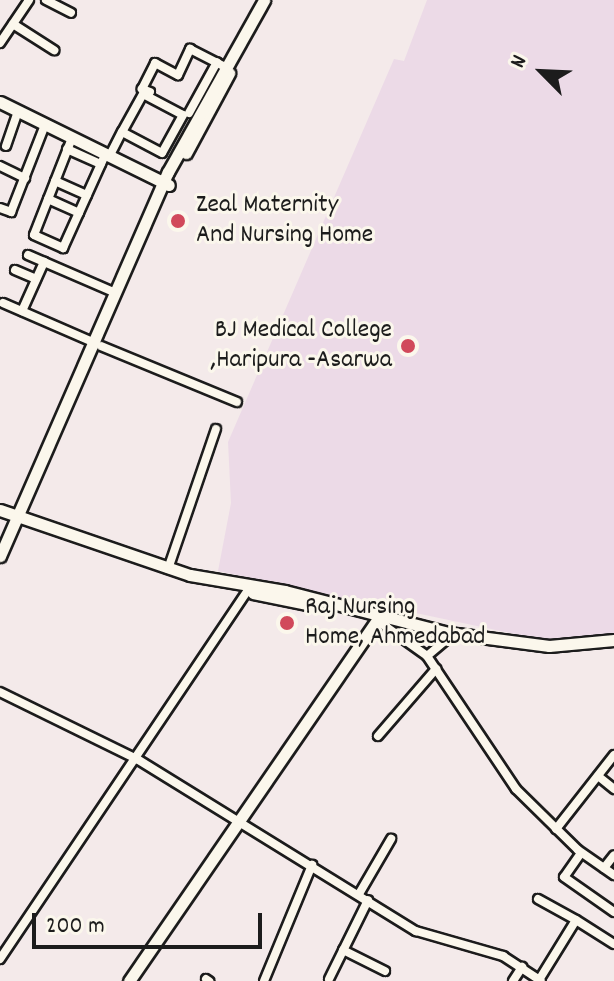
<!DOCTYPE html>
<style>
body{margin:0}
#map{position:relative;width:614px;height:981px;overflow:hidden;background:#f4eaea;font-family:Dekko,sans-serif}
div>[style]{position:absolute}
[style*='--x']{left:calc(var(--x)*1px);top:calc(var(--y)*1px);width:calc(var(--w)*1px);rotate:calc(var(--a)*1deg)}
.built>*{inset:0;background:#ecdae7}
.roads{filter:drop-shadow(2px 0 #1c1c1c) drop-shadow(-2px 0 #1c1c1c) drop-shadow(0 2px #1c1c1c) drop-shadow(0 -2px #1c1c1c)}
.street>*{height:8px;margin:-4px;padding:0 4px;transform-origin:4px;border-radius:4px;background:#fbf7ec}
.secondary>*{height:11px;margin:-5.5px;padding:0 5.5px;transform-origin:5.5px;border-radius:5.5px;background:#fbf7ec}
.dots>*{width:22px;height:22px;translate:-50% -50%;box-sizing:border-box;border:4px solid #fbf7ec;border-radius:50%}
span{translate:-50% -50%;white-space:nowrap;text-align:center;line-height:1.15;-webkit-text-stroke:6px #fbf7ec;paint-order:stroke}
.poi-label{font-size:26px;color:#1c1c1c}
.left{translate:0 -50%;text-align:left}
.right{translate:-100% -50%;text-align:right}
.north{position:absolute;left:502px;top:32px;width:80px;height:80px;-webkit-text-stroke:6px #fbf7ec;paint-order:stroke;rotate:294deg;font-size:22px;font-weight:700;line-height:32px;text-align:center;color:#1c1c1c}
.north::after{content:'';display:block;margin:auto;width:28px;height:36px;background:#1c1c1c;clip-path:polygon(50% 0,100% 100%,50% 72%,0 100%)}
.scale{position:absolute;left:32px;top:913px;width:230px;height:36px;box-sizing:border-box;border:4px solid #1c1c1c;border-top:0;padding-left:10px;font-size:24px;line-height:28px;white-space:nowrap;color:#1c1c1c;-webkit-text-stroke:6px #fbf7ec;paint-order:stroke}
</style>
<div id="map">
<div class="built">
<div style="clip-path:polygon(427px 0,614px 0,614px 633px,543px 640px,218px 571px,231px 503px,228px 442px,394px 59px,404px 61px)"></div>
</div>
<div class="roads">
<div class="street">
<div style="--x:46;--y:0;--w:28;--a:27"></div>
<div style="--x:13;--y:24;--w:49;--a:32.4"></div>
<div style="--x:0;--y:43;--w:52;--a:-56"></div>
<div style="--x:150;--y:92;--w:9;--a:-159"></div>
<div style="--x:142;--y:89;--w:29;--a:-63"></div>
<div style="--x:155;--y:63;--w:26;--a:28"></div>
<div style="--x:178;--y:75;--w:29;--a:-65"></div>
<div style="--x:190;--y:49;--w:39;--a:27"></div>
<div style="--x:189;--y:113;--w:58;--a:-61.2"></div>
<div style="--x:72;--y:138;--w:104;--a:111.4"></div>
<div style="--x:34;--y:235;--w:32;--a:24"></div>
<div style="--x:63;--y:248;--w:102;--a:-65.7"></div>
<div style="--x:6;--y:146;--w:36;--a:-71"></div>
<div style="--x:67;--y:149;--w:37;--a:24"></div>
<div style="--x:109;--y:157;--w:28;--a:-63"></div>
<div style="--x:122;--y:132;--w:43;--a:-61.1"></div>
<div style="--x:143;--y:94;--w:45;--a:27.7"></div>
<div style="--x:183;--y:115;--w:43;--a:118.9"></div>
<div style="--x:162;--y:153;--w:45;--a:-152.3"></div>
<div style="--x:0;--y:166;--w:28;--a:26"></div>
<div style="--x:55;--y:181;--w:35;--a:24"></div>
<div style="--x:48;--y:199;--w:34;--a:24"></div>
<div style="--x:0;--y:208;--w:12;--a:20"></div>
<div style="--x:11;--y:212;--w:93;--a:-68.7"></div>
<div style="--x:28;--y:255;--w:96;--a:23.4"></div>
<div style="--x:15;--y:270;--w:23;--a:23"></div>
<div style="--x:3;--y:303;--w:100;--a:23.5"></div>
<div style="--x:22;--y:311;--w:54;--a:-65.8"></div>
<div style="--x:101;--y:346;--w:147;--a:22.4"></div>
<div style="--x:168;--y:569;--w:148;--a:-71.1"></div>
<div style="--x:378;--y:621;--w:60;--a:35.5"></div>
<div style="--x:427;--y:656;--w:160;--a:56.2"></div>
<div style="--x:516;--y:789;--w:87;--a:44.5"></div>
<div style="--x:578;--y:850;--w:44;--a:34.8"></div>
<div style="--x:427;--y:656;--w:26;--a:-40"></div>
<div style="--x:0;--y:692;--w:153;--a:26.1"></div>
<div style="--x:137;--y:759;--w:328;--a:31.7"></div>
<div style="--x:416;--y:931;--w:91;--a:16"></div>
<div style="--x:503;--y:956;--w:45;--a:33.3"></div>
<div style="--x:378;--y:736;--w:89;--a:-49.1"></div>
<div style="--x:598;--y:776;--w:21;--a:39"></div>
<div style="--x:556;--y:829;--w:94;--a:-51.9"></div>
<div style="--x:581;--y:853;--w:29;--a:125"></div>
<div style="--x:564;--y:877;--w:61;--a:35"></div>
<div style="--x:604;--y:868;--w:16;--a:-52"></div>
<div style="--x:359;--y:894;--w:64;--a:-59.8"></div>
<div style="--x:538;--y:899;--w:43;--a:28.9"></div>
<div style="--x:343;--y:950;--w:47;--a:26.6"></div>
<div style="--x:0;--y:959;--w:442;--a:-56.1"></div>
<div style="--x:206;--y:979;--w:4;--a:34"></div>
<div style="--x:329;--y:979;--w:88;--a:-63.7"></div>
<div style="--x:539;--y:980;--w:70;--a:-58.3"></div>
<div style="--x:576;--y:920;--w:45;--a:32.3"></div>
<div style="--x:264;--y:981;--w:126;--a:-67.5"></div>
<div style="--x:513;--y:981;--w:17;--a:-57"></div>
</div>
<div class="secondary">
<div style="--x:0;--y:102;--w:188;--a:26.2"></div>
<div style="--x:186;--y:153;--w:91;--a:-61.7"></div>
<div style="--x:0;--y:510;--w:201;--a:18.9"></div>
<div style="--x:190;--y:575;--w:96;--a:9.6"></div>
<div style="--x:285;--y:591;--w:169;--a:14.4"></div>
<div style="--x:449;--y:633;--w:101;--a:7.4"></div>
<div style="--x:549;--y:646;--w:65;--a:-5.3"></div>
<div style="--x:0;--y:556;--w:419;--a:-66.4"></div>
<div style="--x:168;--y:172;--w:197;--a:-60.8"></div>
<div style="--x:253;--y:593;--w:59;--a:11.7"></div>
<div style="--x:129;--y:981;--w:445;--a:-55.5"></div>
</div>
</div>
<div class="dots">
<div style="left:178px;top:221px;background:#d1495b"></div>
<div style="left:408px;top:346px;background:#d1495b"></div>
<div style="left:287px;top:623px;background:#d1495b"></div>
</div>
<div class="poi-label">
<span class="left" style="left:196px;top:221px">Zeal Maternity<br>And Nursing Home</span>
<span class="right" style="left:392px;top:346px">BJ Medical College<br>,Haripura -Asarwa</span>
<span class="left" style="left:305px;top:623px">Raj Nursing<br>Home, Ahmedabad</span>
</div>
<div class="north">N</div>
<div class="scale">200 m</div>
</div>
